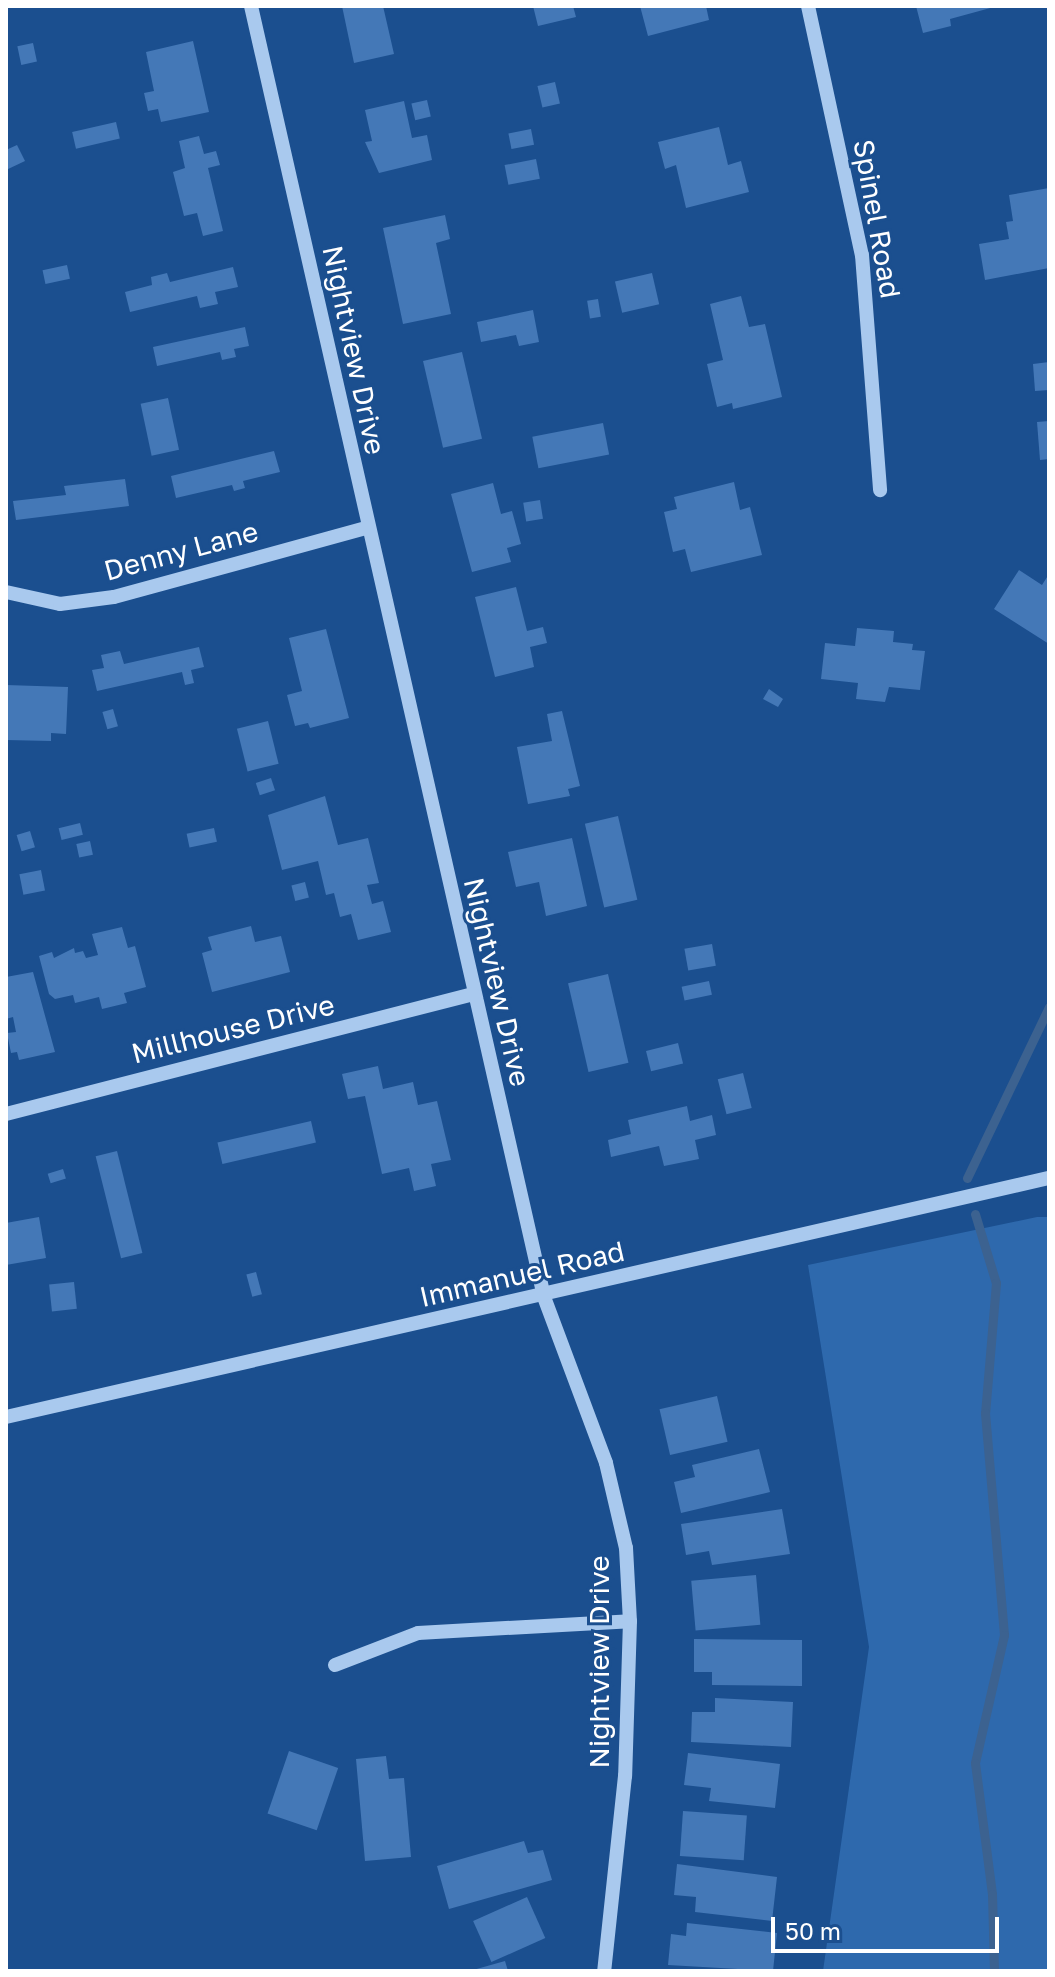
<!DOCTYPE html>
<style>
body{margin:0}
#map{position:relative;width:1055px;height:1977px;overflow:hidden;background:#1b4f8f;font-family:"Golos Text",sans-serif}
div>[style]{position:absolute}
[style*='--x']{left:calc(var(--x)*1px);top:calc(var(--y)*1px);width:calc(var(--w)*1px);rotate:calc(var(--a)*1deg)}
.green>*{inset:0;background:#2e69ad}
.stream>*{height:9px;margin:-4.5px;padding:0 4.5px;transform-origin:4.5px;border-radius:4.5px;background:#3c6290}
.building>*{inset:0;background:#4478b7;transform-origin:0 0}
.minor>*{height:14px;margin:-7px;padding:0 7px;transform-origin:7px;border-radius:7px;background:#a9c9ee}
span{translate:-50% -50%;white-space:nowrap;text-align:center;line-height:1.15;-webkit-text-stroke:6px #1b4f8f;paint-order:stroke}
.street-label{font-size:28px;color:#fff}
.frame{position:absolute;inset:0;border:8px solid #fff;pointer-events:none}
.scale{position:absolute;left:771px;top:1917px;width:228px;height:36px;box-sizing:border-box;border:4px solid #fff;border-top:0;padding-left:10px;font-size:24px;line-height:28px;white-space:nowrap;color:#fff;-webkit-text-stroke:6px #1b4f8f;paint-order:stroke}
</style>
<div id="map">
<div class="green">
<div style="clip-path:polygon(1037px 1217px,1049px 1217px,1049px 1971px,823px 1971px,869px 1647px,808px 1265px)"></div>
</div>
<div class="stream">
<div style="--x:967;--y:1178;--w:190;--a:-64.4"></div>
<div style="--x:975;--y:1214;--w:72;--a:73.1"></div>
<div style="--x:996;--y:1283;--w:130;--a:94.8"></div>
<div style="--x:985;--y:1413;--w:223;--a:85.1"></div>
<div style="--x:1004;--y:1635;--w:131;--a:102.8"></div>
<div style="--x:975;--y:1763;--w:132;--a:82.6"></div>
<div style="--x:992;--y:1894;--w:77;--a:88.5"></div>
</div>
<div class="building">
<div style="clip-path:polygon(342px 6px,383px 6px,394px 54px,354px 63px)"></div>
<div style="clip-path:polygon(533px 6px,573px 6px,576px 17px,538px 26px)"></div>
<div style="clip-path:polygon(640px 6px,706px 6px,709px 20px,648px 36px)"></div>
<div style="clip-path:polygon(916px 6px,994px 6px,994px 7px,950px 19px,951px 26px,923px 33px)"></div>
<div style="clip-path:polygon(193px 41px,209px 112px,161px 122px,158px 109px,148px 111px,144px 93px,154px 91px,146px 52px)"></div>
<div style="left:33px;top:43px;width:19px;height:16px;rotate:78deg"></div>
<div style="left:555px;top:82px;width:22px;height:18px;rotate:77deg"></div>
<div style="left:427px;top:100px;width:17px;height:16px;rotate:77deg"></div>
<div style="clip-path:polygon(404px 101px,412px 138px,427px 135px,432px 160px,379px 173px,365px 142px,372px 141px,365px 110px)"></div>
<div style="left:116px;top:122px;width:17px;height:45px;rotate:77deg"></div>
<div style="clip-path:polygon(719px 127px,728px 165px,741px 161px,749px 192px,686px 208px,676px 165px,665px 169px,658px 142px)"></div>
<div style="left:531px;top:129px;width:16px;height:23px;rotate:79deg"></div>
<div style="clip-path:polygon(199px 136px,204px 154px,216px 151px,220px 165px,208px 168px,223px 231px,203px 236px,197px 213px,184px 216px,173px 172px,185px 168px,179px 141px)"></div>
<div style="clip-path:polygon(17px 145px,25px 161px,6px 170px,6px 150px)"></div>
<div style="left:536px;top:159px;width:20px;height:32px;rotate:79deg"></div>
<div style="clip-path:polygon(1049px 188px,1049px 268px,985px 280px,979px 244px,1009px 239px,1006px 222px,1013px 221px,1009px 195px)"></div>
<div style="clip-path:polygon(445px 215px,450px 239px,436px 243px,451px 314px,403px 324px,383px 228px)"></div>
<div style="left:67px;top:265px;width:14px;height:25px;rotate:78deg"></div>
<div style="clip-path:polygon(233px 267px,238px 287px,215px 292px,218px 304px,200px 308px,197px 296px,130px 312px,125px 292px,152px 285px,151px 277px,167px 273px,170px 282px)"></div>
<div style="left:652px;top:273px;width:32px;height:38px;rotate:77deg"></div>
<div style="clip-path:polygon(741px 296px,749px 327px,765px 324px,782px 397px,733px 409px,732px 403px,717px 407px,707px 364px,723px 360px,710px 304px)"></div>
<div style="left:598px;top:299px;width:18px;height:11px;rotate:81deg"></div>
<div style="clip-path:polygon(533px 310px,539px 342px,519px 346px,516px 335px,481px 342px,477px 322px)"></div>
<div style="clip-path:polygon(245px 327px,249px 346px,234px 349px,236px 357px,222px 360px,220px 352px,157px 366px,153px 347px)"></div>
<div style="left:462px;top:352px;width:89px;height:40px;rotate:77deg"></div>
<div style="clip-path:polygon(1049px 362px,1049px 390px,1035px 391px,1033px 364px)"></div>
<div style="left:168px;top:398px;width:53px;height:28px;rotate:78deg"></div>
<div style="clip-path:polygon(1049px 421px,1049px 459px,1040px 460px,1037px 422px)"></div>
<div style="left:603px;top:423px;width:32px;height:72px;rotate:79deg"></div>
<div style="clip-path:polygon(274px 451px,280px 472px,243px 481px,245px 488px,234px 491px,232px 485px,176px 498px,171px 476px)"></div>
<div style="clip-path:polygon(125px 479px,129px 506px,16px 520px,13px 501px,66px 495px,64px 486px)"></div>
<div style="clip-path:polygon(734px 482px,740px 510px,750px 507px,762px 555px,691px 572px,685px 549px,673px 552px,664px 512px,677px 509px,674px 497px)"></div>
<div style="clip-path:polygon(493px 483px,501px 514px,512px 511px,521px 544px,507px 548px,511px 562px,472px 572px,451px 494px)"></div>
<div style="left:540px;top:500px;width:19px;height:17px;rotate:81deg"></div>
<div style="clip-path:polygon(1019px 570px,1042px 585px,1049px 574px,1049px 644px,994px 609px)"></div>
<div style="clip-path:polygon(516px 587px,527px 631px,543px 627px,547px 643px,530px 647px,534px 667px,495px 677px,475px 597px)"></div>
<div style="clip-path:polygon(857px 628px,894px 631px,893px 642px,913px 644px,912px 650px,925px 651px,920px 690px,889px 687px,885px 702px,856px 699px,858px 683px,821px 679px,825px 643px,855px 646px)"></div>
<div style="clip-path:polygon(326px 629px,349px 718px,310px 728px,308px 723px,295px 726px,287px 695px,302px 691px,289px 638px)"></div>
<div style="clip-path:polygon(199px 647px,204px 667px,191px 670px,194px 683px,185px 685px,182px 672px,97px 691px,92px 670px,104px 668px,101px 655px,120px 651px,124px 664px)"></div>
<div style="clip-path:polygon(6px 685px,68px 687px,66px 734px,51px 733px,51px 741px,6px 740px)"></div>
<div style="clip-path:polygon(769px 689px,783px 699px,778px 707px,763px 699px)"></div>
<div style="left:113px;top:709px;width:18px;height:11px;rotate:74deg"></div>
<div style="clip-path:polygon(562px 711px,580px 786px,568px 789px,570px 796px,528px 804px,517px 747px,552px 741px,547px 714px)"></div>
<div style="left:268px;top:721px;width:44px;height:32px;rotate:76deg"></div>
<div style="left:271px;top:778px;width:13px;height:16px;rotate:72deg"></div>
<div style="clip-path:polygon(325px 796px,338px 845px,368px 838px,379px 883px,367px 885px,372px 904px,383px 901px,391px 932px,358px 940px,351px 914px,340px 917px,334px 893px,326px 895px,318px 861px,282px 870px,268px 815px)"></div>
<div style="left:618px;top:816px;width:86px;height:34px;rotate:77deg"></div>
<div style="left:80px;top:823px;width:12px;height:22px;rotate:76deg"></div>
<div style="left:214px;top:828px;width:14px;height:28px;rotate:78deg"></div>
<div style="left:30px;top:831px;width:17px;height:14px;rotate:73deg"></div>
<div style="clip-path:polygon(572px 838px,587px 906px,546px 916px,539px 882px,516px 887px,508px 852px)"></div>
<div style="left:90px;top:841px;width:14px;height:14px;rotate:78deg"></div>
<div style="left:41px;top:870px;width:21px;height:22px;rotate:79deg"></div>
<div style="left:305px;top:882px;width:16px;height:14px;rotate:76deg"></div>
<div style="clip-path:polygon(251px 926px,255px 942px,281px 936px,290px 972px,212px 992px,202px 953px,212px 950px,208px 937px)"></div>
<div style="clip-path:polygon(122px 927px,128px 948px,135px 946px,146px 987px,124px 993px,127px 1003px,102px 1009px,99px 997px,75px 1003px,73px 995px,55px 999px,49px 994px,39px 956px,52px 952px,54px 958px,74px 948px,75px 953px,83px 951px,86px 958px,98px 955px,92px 934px)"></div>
<div style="left:712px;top:944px;width:22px;height:28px;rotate:80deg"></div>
<div style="clip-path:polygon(33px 972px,55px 1052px,19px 1060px,17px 1052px,11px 1053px,7px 1033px,16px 1032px,13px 1017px,6px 1019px,6px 977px)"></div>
<div style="left:608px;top:974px;width:91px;height:41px;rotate:77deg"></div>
<div style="left:709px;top:981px;width:14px;height:28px;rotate:78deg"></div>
<div style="left:678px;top:1043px;width:21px;height:33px;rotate:76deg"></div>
<div style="clip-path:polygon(378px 1066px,383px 1089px,413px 1082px,418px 1105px,437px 1101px,451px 1160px,431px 1164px,436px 1186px,414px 1191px,409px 1168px,382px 1174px,365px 1096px,348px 1099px,342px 1074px)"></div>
<div style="left:743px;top:1073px;width:36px;height:26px;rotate:76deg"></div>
<div style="clip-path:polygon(687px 1106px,690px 1121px,712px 1115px,716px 1135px,695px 1140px,699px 1159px,664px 1166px,659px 1146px,611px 1157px,608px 1140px,631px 1134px,628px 1120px)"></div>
<div style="left:311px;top:1121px;width:22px;height:96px;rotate:77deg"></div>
<div style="left:117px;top:1151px;width:105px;height:22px;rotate:76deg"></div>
<div style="left:63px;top:1169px;width:10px;height:16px;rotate:73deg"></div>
<div style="clip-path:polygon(39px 1217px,46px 1258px,6px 1265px,6px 1223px)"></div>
<div style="left:256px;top:1272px;width:23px;height:10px;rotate:75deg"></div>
<div style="left:74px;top:1282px;width:27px;height:25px;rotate:84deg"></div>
<div style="left:717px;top:1396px;width:47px;height:59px;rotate:77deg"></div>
<div style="clip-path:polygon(759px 1449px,770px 1492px,681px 1513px,674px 1482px,695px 1477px,692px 1465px)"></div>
<div style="clip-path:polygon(782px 1509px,790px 1554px,712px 1565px,709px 1551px,686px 1555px,681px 1524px)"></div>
<div style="left:756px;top:1575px;width:50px;height:65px;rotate:85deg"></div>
<div style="clip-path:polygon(694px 1639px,802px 1640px,802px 1686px,712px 1685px,712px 1672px,694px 1672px)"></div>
<div style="clip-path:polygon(715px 1698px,793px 1702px,791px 1747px,691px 1742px,692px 1712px,715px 1712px)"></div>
<div style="left:289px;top:1751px;width:52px;height:66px;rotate:19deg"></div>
<div style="clip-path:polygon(688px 1753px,780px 1764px,775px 1808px,709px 1801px,711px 1788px,684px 1785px)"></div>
<div style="clip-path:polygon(386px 1756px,389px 1779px,404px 1778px,411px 1857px,365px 1861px,356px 1759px)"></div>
<div style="left:683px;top:1811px;width:64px;height:45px;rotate:4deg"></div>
<div style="clip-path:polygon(524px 1841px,528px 1853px,543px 1850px,552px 1880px,449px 1909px,437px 1866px)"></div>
<div style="clip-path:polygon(677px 1864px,777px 1877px,772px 1921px,695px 1912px,696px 1897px,674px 1895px)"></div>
<div style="left:527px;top:1897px;width:45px;height:59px;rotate:66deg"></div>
<div style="clip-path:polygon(687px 1923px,777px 1933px,773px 1971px,668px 1965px,671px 1934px,686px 1936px)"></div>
<div style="clip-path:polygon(505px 1961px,508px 1971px,473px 1971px,473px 1970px)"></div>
</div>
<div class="minor">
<div style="--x:251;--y:6;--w:1324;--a:77.21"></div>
<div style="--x:544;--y:1297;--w:177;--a:69.5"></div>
<div style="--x:606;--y:1463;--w:87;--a:76.8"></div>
<div style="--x:626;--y:1548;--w:73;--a:86.9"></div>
<div style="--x:630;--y:1621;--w:155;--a:91.8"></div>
<div style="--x:625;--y:1776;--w:196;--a:96.1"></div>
<div style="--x:808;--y:6;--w:255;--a:77.8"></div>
<div style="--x:862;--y:255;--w:236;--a:85.6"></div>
<div style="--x:6;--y:592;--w:55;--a:12.5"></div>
<div style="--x:60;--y:604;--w:54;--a:-7.4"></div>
<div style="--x:114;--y:597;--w:262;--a:-15.3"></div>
<div style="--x:6;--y:1114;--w:482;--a:-14.4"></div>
<div style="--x:6;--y:1417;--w:1070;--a:-12.91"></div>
<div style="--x:335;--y:1665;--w:89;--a:-21.1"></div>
<div style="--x:418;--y:1633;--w:212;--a:-3.2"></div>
</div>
<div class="street-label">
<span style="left:877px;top:219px;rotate:80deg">Spinel Road</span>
<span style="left:354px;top:350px;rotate:78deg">Nightview Drive</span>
<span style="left:181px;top:551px;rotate:-15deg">Denny Lane</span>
<span style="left:497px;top:982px;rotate:77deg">Nightview Drive</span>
<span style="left:233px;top:1029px;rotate:-14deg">Millhouse Drive</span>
<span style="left:522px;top:1274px;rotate:-13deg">Immanuel Road</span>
<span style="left:599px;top:1662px;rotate:-90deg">Nightview Drive</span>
</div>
<div class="frame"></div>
<div class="scale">50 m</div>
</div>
